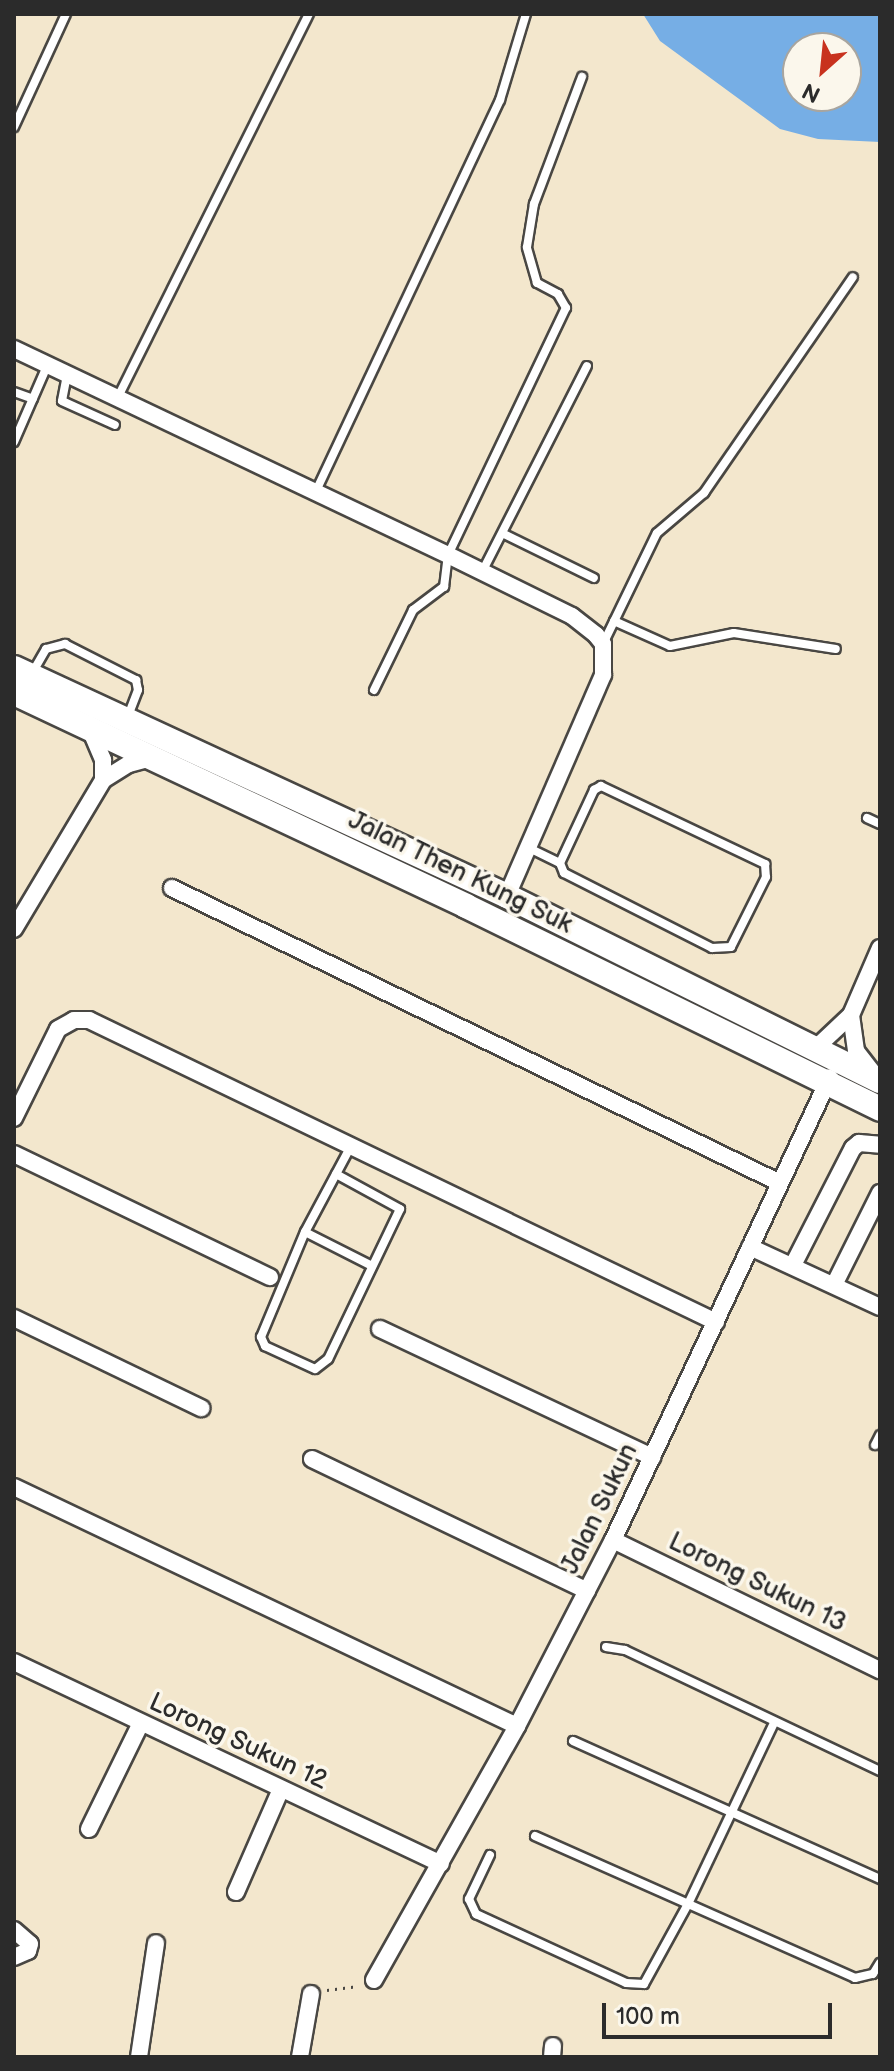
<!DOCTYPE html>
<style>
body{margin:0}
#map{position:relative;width:894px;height:2071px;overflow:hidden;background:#f3e7cd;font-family:"Balsamiq Sans",sans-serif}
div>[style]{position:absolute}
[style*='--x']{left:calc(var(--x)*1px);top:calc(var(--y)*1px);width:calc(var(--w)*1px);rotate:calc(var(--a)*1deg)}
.water>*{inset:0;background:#76aee5}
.path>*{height:3px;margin-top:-1.5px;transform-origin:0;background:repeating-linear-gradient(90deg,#494743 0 2px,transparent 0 8px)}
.roads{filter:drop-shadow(2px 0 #494743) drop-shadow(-2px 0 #494743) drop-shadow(0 2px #494743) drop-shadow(0 -2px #494743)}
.lane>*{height:8px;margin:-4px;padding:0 4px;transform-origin:4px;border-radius:4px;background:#fff}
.street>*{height:16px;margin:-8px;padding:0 8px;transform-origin:8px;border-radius:8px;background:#fff}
.secondary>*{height:24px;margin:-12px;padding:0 12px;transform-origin:12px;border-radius:12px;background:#fff}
span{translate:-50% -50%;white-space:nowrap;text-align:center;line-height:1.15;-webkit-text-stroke:7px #fbf7ec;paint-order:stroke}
.street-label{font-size:26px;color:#2b2b2b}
.frame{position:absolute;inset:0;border:16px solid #2b2b2b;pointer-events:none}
.north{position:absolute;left:782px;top:32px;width:80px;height:80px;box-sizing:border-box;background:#fbf7ec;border:2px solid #a8a59f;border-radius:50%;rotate:207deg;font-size:22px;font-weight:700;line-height:32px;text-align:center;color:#2b2b2b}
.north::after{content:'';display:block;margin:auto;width:28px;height:36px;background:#c8321e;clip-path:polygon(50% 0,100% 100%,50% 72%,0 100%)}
.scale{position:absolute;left:602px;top:2003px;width:230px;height:36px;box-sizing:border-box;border:4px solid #2b2b2b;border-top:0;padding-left:10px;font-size:24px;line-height:28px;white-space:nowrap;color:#2b2b2b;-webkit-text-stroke:6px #fbf7ec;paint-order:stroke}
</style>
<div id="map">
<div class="water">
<div style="clip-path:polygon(evenodd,643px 14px,880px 14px,880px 142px,818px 139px,780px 129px,660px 41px,643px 14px,798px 48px,846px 48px,846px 96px,798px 96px,798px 48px)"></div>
</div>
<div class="path">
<div style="--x:327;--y:1990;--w:32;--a:-7"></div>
</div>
<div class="roads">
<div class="lane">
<div style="--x:14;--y:127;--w:124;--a:-65.3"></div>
<div style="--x:67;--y:375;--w:26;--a:101"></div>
<div style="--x:62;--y:401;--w:58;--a:24.4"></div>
<div style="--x:14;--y:392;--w:20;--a:20"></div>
<div style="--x:118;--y:397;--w:428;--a:-63.5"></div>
<div style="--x:14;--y:442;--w:83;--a:-66.5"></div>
<div style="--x:316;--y:491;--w:432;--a:-64.8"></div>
<div style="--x:500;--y:100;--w:90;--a:-73.2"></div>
<div style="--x:504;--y:534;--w:100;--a:26.1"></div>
<div style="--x:482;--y:572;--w:231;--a:-63"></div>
<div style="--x:614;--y:621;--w:61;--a:24.1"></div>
<div style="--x:670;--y:646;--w:65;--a:-11.5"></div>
<div style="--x:734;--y:633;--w:103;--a:8.9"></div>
<div style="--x:603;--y:644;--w:123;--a:-64.1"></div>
<div style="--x:657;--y:533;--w:62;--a:-40.4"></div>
<div style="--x:704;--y:493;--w:262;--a:-55.4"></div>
<div style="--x:31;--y:675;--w:30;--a:-60"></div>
<div style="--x:46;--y:649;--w:20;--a:-15"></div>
<div style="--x:65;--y:644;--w:80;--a:26.9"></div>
<div style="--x:136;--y:680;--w:10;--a:79"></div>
<div style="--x:138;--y:690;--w:28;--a:111"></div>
<div style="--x:374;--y:690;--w:89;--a:-64"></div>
<div style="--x:413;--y:610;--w:39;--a:-37"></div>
<div style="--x:444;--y:587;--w:32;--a:-83"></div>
<div style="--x:448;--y:555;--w:274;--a:-64.5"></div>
<div style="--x:566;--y:308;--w:16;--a:-120"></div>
<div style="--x:558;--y:294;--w:24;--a:-152"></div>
<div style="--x:537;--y:283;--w:37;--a:-106"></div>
<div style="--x:527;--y:247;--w:44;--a:-80.8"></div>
<div style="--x:534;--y:204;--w:136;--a:-69.3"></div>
<div style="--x:601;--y:786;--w:182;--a:25.4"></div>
<div style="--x:765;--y:864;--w:13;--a:86"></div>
<div style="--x:766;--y:877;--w:78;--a:116.6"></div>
<div style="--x:731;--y:947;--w:19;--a:177"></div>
<div style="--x:712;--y:948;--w:166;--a:-153.1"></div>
<div style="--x:564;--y:873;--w:11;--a:-112"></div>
<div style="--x:560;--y:863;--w:81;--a:-65"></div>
<div style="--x:594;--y:790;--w:8;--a:-30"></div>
<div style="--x:867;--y:818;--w:14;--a:25"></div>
<div style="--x:529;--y:848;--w:34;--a:26"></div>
<div style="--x:336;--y:1174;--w:73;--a:28.7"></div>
<div style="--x:400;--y:1209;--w:166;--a:115.6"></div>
<div style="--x:328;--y:1359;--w:16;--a:142"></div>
<div style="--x:315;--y:1369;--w:55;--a:-155.3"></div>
<div style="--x:265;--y:1346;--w:10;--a:-114"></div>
<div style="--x:261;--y:1337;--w:114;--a:-67.3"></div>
<div style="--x:305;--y:1232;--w:98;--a:-61.9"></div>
<div style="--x:305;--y:1232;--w:75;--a:26.9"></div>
<div style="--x:875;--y:1445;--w:11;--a:-63"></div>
<div style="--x:606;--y:1647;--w:19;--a:9"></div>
<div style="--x:625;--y:1650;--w:282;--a:25.4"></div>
<div style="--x:573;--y:1741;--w:337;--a:24.2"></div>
<div style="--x:535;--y:1836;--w:350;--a:23.9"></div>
<div style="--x:855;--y:1978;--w:18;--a:-13"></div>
<div style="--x:873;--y:1974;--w:13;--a:-58"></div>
<div style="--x:490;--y:1855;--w:49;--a:115.5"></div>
<div style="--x:469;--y:1899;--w:17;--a:65"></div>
<div style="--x:476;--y:1914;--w:165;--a:24.7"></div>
<div style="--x:626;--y:1983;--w:18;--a:3"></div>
<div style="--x:644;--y:1984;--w:91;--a:-61.2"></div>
<div style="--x:688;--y:1904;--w:200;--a:-64.6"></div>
</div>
<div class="street">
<div style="--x:14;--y:349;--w:480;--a:25.4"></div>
<div style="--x:448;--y:555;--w:138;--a:26.2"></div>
<div style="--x:572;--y:616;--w:31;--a:38"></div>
<div style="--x:596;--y:635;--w:11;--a:52"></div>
<div style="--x:603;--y:644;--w:31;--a:90"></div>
<div style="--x:603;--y:675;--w:241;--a:113.5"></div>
<div style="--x:90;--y:729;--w:34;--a:67"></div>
<div style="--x:103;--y:760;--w:20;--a:90"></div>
<div style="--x:172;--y:888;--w:674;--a:25.88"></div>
<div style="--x:14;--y:929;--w:174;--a:-59.1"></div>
<div style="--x:103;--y:780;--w:31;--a:-32"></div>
<div style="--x:129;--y:764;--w:24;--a:-15"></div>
<div style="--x:851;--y:1015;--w:36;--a:82"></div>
<div style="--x:856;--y:1051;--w:29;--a:52"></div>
<div style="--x:806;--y:1044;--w:13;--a:4"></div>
<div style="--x:819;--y:1045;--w:44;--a:-43.2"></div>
<div style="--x:851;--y:1015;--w:73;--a:-66.6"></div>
<div style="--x:14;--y:1118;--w:99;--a:-63.7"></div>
<div style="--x:58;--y:1029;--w:18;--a:-29"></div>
<div style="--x:74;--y:1020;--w:15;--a:0"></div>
<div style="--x:89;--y:1020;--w:696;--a:25.72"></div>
<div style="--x:14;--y:1154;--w:284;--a:25.7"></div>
<div style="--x:750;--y:1247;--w:143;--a:24.8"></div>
<div style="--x:793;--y:1265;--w:131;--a:-62.9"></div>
<div style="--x:853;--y:1148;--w:8;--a:-40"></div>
<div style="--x:859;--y:1143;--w:21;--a:5"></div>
<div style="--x:834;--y:1285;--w:103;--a:-63.4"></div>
<div style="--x:14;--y:1318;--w:208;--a:25.7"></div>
<div style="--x:380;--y:1329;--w:301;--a:25.2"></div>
<div style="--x:312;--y:1459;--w:305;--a:25.6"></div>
<div style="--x:14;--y:1487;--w:557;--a:25.41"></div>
<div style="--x:613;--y:1540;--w:297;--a:26"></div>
<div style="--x:14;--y:1662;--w:472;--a:25.3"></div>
<div style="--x:89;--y:1829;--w:118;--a:-63.9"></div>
<div style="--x:236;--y:1892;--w:112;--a:-66.4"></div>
<div style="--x:14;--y:1930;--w:21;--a:41"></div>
<div style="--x:30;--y:1944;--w:7;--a:106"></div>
<div style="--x:28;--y:1951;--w:15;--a:157"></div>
<div style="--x:374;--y:1980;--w:291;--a:-60.6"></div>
<div style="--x:517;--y:1726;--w:209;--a:-62.7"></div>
<div style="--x:613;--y:1540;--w:511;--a:-64.89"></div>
<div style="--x:139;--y:2057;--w:115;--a:-81.5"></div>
<div style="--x:300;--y:2057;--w:64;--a:-80.1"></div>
<div style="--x:552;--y:2057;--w:11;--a:-85"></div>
</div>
<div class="secondary">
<div style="--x:14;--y:668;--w:543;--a:24.82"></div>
<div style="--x:507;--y:896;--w:416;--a:26.4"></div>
<div style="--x:14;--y:693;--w:500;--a:25.2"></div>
<div style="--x:466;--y:906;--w:461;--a:26.1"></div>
</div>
</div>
<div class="street-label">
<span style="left:460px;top:873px;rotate:26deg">Jalan Then Kung Suk</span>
<span style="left:600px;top:1509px;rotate:-64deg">Jalan Sukun</span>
<span style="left:757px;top:1583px;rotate:26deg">Lorong Sukun 13</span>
<span style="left:238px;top:1742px;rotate:25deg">Lorong Sukun 12</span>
</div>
<div class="frame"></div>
<div class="north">N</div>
<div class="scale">100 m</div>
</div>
